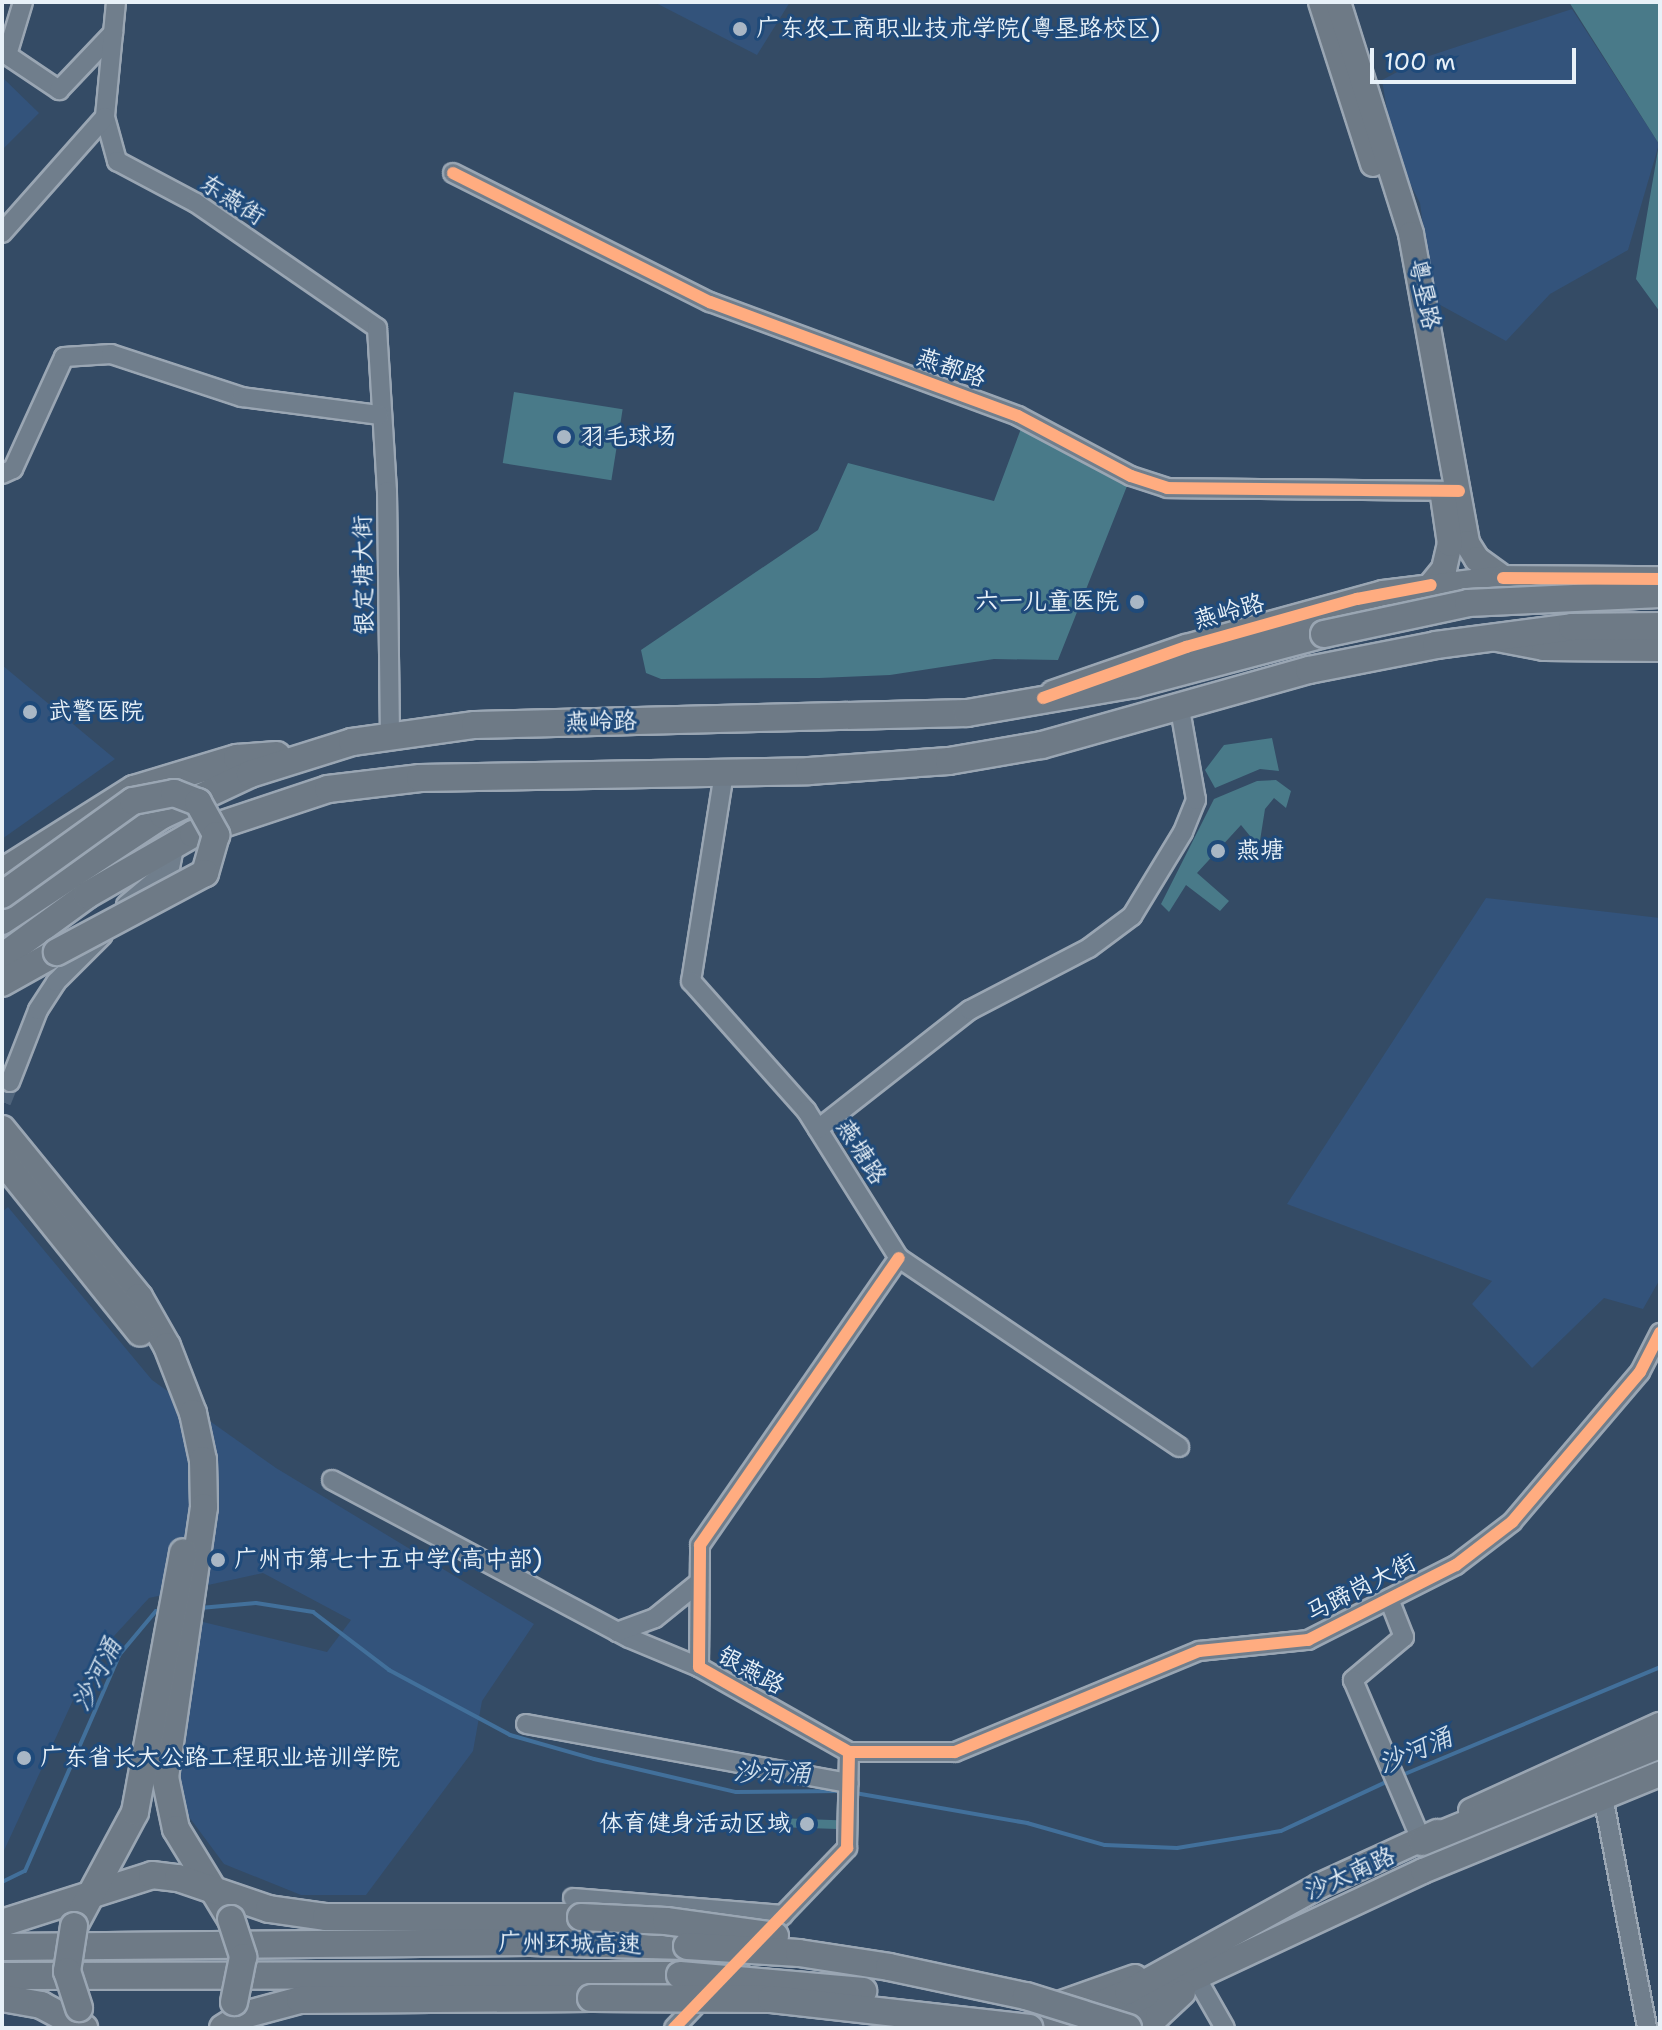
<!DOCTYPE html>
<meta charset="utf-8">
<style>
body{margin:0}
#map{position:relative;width:1662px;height:2030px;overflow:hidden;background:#344b65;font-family:"Shantell Sans","LXGW WenKai TC",sans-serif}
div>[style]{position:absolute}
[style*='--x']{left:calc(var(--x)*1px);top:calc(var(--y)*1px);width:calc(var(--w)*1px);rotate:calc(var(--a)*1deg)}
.built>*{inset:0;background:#33537b}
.green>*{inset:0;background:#497a89;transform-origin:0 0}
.stream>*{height:4px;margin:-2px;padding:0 2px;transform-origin:2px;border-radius:2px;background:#42709b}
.minor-tunnel>*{height:18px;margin-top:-9px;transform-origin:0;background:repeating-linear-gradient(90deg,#4f647b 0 18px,transparent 0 27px)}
.roads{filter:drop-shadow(2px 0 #9aa6b3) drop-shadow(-2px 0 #9aa6b3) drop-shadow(0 2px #9aa6b3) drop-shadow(0 -2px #9aa6b3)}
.minor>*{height:18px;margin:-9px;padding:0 9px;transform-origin:9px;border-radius:9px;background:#707e8c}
.major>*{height:24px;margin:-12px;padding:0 12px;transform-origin:12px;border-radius:12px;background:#6e7a86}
.highway>*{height:26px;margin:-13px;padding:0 13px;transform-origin:13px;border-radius:13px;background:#6e7a86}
.bridges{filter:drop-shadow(2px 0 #9aa6b3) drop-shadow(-2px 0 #9aa6b3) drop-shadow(0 2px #9aa6b3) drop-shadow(0 -2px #9aa6b3)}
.highway-bridge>*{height:26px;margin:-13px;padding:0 13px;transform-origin:13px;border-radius:13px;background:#6e7a86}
.cycleway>*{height:12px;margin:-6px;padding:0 6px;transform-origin:6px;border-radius:6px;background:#ffac80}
.dots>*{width:22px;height:22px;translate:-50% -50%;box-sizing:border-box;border:4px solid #1f4a7a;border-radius:50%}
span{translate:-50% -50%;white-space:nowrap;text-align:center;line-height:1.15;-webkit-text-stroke:6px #1f4a7a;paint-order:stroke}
.poi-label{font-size:24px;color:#e8f1f8}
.left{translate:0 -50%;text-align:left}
.right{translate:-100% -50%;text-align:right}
.street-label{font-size:24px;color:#e8f1f8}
.water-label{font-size:26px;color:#cfdeeb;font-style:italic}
.frame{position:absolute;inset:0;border:4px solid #e8f1f8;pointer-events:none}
.scale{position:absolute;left:1370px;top:48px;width:206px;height:36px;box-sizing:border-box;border:4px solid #e8f1f8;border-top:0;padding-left:10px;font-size:24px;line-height:28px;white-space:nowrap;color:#e8f1f8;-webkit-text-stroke:6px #1f4a7a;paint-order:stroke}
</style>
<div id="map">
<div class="built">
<div style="clip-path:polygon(654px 2px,790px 2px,757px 55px)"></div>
<div style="clip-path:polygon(1572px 9px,1659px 144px,1628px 250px,1550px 294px,1506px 341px,1433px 301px,1420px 203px,1394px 152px,1382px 80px,1426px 57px)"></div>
<div style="clip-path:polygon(2px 77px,39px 113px,2px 150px)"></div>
<div style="clip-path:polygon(2px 665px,115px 759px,2px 839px)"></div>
<div style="clip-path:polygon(1486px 898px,1660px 918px,1660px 1279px,1643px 1309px,1604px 1298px,1532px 1368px,1472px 1304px,1492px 1281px,1287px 1204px)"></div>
<div style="clip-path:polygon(8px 1207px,152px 1380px,276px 1468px,534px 1624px,482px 1701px,473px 1751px,366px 1895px,301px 1895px,224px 1864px,175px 1798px,186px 1695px,203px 1622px,327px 1652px,351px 1620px,263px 1573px,149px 1598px,91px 1661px,2px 1855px,2px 1212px)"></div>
</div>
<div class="green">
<div style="clip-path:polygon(1569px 2px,1660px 2px,1660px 312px,1636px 279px,1659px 144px)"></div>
<div style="left:514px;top:392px;width:110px;height:72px;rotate:9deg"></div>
<div style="clip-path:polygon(1022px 426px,1131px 476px,1058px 660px,994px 659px,890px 675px,819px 678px,661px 679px,646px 673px,641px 650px,818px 530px,848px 463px,994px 501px)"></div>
<div style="clip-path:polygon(1272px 738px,1279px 771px,1260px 769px,1215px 788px,1205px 770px,1224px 745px)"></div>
<div style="clip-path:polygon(1276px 780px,1291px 791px,1286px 808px,1274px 798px,1265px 809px,1259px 847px,1241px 825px,1197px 873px,1229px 901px,1220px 911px,1186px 885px,1169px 912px,1161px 904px,1214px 799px,1257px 781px)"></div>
<div style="left:777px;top:1818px;width:61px;height:9px;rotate:2deg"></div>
</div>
<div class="stream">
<div style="--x:200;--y:1608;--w:56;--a:-5.1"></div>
<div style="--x:256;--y:1603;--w:58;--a:9"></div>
<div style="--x:313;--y:1612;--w:96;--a:37.3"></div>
<div style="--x:389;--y:1670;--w:137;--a:28.2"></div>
<div style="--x:510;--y:1735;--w:87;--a:15.9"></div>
<div style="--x:594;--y:1759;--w:146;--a:13.1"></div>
<div style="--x:736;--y:1792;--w:107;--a:-0.5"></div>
<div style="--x:1400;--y:1776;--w:282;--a:-22.7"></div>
<div style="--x:855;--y:1793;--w:175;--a:9.9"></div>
<div style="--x:1027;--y:1823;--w:81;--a:15.8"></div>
<div style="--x:1105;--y:1845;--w:72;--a:2.4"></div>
<div style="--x:1177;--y:1848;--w:105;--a:-9.3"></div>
<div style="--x:1281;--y:1831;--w:118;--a:-25"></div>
<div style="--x:2;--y:1882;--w:25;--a:-26"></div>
<div style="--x:25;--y:1871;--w:237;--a:-66.4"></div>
<div style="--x:120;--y:1654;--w:56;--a:-50.1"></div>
<div style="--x:156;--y:1611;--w:7;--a:-8"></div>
</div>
<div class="minor-tunnel">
<div style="--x:2;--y:1102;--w:22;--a:-68"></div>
</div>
<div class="roads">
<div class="minor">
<div style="--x:23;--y:2;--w:55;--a:106.8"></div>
<div style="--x:7;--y:55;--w:63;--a:33.9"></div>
<div style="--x:59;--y:90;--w:79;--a:-46.5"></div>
<div style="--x:116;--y:2;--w:116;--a:95.5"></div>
<div style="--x:105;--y:117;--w:46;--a:74.7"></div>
<div style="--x:117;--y:161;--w:89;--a:28"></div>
<div style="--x:196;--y:203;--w:220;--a:34.6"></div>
<div style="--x:377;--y:328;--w:163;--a:86.5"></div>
<div style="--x:387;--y:491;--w:244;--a:89.3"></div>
<div style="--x:453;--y:173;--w:288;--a:26.7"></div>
<div style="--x:710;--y:302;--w:328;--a:20.3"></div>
<div style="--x:1018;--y:416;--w:128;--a:28"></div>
<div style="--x:1131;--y:476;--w:38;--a:18"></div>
<div style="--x:1167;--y:488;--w:289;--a:0.6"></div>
<div style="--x:2;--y:233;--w:155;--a:-48.4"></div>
<div style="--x:2;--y:474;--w:12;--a:-24"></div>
<div style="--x:13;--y:469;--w:123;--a:-65.5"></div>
<div style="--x:64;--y:357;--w:47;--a:-3.7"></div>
<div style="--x:111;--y:354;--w:138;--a:18.2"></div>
<div style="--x:242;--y:397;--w:138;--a:7.5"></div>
<div style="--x:724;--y:773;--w:211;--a:99"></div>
<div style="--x:691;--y:981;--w:173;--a:48.3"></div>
<div style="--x:806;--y:1110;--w:175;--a:57.9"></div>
<div style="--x:899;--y:1258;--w:338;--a:34"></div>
<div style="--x:126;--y:905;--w:57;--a:-40.1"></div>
<div style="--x:170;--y:868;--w:25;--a:-79"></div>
<div style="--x:10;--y:1082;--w:77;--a:-68.7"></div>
<div style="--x:38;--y:1010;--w:33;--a:-57"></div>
<div style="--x:56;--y:982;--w:66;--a:-45"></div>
<div style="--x:818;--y:1129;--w:193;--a:-38.1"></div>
<div style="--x:970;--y:1010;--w:134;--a:-27.5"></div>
<div style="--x:1089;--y:948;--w:54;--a:-36.7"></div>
<div style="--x:1132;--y:916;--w:98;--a:-58.7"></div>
<div style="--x:1183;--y:832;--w:35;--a:-68"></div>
<div style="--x:1196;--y:800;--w:97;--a:-100"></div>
<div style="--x:332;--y:1480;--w:336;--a:28"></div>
<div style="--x:629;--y:1638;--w:76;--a:22.5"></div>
<div style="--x:1389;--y:1599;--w:41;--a:68.5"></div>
<div style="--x:1404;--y:1637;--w:67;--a:139.9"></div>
<div style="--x:1353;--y:1680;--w:176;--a:66.9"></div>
<div style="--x:617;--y:1632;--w:40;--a:-20.2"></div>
<div style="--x:655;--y:1618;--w:54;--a:-39"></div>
<div style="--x:526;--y:1724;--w:328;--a:10.4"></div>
<div style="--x:849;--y:1752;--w:106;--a:0"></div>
<div style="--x:955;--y:1752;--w:264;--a:-22.5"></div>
<div style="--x:1199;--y:1651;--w:110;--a:-5.8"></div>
<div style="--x:1308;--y:1640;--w:166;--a:-26.9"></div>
<div style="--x:1456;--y:1565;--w:71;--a:-37.5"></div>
<div style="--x:1512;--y:1522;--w:197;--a:-49.5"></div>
<div style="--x:1640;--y:1372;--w:44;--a:-62.9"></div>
<div style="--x:1605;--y:1807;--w:225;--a:79.2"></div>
<div style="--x:573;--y:1898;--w:211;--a:4.6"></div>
<div style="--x:1197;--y:1979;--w:56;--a:60.3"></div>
<div style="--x:674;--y:2028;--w:250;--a:-46.1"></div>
<div style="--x:847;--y:1848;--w:96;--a:-88.8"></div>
<div style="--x:849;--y:1752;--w:172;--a:-150.5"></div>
<div style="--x:699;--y:1667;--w:122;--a:-89.5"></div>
<div style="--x:700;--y:1545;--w:349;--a:-55.3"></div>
</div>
<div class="major">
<div style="--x:1321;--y:2;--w:170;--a:72.2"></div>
<div style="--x:1338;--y:2;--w:243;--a:72.5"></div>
<div style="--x:1411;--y:234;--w:314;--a:79.7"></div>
<div style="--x:1467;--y:543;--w:19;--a:58"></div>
<div style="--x:1477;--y:559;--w:32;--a:36"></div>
<div style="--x:1431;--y:585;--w:21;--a:-51"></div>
<div style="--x:1444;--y:569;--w:26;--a:-77"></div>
<div style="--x:1450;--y:544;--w:49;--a:-98.3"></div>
<div style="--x:1492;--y:638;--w:53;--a:10.9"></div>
<div style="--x:1544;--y:648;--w:116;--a:0.5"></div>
<div style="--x:1053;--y:693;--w:141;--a:-19.1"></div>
<div style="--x:1186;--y:647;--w:204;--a:-15.3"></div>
<div style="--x:1383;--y:593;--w:121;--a:-7.1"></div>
<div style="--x:1503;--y:578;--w:157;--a:0.4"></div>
<div style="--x:1471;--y:1811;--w:208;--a:-24.5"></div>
<div style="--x:1053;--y:2006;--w:87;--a:-19.5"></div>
<div style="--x:1094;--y:2025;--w:363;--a:-25.1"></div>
<div style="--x:1423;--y:1871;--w:256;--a:-22.3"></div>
<div style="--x:1042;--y:2028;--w:92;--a:-23"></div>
<div style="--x:1127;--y:1992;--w:219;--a:-28.9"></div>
<div style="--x:1319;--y:1886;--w:130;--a:-24.6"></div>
<div style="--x:1134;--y:2028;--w:27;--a:-27"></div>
<div style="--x:1158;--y:2016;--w:34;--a:-43"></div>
</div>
<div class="highway">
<div style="--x:2;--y:872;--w:156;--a:-32.2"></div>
<div style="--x:134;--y:789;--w:108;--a:-16.8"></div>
<div style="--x:237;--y:758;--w:40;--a:-4.3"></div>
<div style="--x:2;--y:921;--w:193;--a:-33.4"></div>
<div style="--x:163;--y:815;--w:96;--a:-25.2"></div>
<div style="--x:250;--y:774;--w:107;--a:-17.4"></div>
<div style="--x:352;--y:742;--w:124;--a:-7.9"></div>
<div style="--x:475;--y:725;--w:492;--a:-1.4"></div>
<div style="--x:967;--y:713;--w:170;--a:-9.8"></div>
<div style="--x:1135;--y:684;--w:196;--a:-14.8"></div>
<div style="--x:2;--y:957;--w:105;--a:-36.1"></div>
<div style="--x:87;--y:895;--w:122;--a:-29.9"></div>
<div style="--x:193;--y:834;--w:142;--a:-18.4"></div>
<div style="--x:328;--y:789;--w:93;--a:-6.8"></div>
<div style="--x:420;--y:778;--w:389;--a:-1"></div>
<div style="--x:809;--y:771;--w:140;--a:-4.1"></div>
<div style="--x:949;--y:761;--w:94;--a:-9.8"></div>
<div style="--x:1042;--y:745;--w:277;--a:-15.7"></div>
<div style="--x:1309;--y:670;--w:129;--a:-11.1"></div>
<div style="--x:1436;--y:645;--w:137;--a:-7.5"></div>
<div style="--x:1572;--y:627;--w:88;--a:-0.7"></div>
<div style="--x:2;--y:983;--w:63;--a:-29.4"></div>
<div style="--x:2;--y:1129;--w:217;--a:50.8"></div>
<div style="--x:139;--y:1297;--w:56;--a:60.3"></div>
<div style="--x:167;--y:1346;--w:72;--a:68.8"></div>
<div style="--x:193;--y:1413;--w:48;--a:78"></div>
<div style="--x:203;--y:1460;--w:47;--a:88.8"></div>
<div style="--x:204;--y:1507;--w:273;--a:98.2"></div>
<div style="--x:165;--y:1777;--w:53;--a:78.1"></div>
<div style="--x:176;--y:1829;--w:105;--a:58.6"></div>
<div style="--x:2;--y:1160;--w:221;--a:51.3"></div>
<div style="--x:1422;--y:1842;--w:257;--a:-22.2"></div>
<div style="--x:2;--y:1923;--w:157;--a:-17.7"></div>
<div style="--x:152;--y:1875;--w:26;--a:7"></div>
<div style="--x:178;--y:1878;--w:96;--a:18.8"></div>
<div style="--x:269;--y:1909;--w:58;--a:8"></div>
<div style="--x:326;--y:1917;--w:255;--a:0"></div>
<div style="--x:74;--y:1926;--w:129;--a:-61.8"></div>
<div style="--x:135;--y:1812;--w:264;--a:-79.5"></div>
<div style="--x:2;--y:1947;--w:528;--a:-0.54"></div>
<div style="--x:530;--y:1942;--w:157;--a:1.5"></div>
<div style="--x:2;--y:1976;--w:678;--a:-0.08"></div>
<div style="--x:2;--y:1998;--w:40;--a:10"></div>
<div style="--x:41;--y:2005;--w:49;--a:28.1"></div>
<div style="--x:223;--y:2028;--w:25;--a:-32"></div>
<div style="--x:244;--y:2015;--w:58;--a:-15"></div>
<div style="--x:300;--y:2000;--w:291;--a:-0.4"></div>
</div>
</div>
<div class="bridges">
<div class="highway-bridge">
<div style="--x:1324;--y:634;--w:147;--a:-12.1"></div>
<div style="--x:1468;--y:603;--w:192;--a:-2.7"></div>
<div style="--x:2;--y:895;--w:161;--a:-35.7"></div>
<div style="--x:133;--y:801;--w:42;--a:-11"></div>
<div style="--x:174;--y:793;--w:26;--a:21"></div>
<div style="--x:198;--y:802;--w:38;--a:61"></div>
<div style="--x:216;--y:835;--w:40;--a:106"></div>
<div style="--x:205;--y:873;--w:168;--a:151.9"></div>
<div style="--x:581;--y:1917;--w:85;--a:2.7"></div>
<div style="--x:666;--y:1921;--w:110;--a:7.8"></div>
<div style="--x:231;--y:1919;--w:40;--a:72"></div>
<div style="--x:243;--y:1957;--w:46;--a:101.3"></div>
<div style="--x:74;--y:1926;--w:46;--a:98.8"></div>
<div style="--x:67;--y:1971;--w:39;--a:72"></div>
<div style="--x:687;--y:1946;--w:112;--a:3.6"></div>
<div style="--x:799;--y:1953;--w:91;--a:8.8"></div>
<div style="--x:889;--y:1967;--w:140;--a:12"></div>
<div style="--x:1026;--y:1996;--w:107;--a:17.4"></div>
<div style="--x:680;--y:1975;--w:184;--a:5"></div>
<div style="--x:591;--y:1998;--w:180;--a:0.3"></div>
<div style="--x:771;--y:1999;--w:260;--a:6.4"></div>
</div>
</div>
<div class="cycleway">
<div style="--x:453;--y:173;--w:288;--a:26.7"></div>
<div style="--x:710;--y:302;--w:328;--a:20.3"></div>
<div style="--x:1018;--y:416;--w:128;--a:28"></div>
<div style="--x:1131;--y:476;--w:38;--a:18"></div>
<div style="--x:1167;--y:488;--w:292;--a:0.6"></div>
<div style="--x:1503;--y:578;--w:157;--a:0.4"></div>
<div style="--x:1043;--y:698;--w:152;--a:-19.6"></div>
<div style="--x:1186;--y:647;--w:178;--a:-15.7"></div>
<div style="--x:1357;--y:599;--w:75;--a:-10.7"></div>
<div style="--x:849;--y:1752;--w:106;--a:0"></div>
<div style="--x:955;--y:1752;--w:264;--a:-22.5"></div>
<div style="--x:1199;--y:1651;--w:110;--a:-5.8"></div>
<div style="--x:1308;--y:1640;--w:166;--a:-26.9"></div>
<div style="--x:1456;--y:1565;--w:71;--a:-37.5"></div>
<div style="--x:1512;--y:1522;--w:197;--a:-49.5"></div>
<div style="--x:1640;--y:1372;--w:44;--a:-62.9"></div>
<div style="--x:674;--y:2028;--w:250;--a:-46.1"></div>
<div style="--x:847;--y:1848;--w:96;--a:-88.8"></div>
<div style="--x:849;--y:1752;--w:172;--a:-150.5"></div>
<div style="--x:699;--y:1667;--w:122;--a:-89.5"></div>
<div style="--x:700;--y:1545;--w:349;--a:-55.3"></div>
</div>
<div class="dots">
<div style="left:740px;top:29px;background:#a9b7c5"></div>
<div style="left:564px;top:437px;background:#a9b7c5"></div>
<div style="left:1137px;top:602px;background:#a9b7c5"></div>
<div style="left:30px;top:712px;background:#a9b7c5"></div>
<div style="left:1218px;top:851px;background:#a9b7c5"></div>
<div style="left:218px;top:1560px;background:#a9b7c5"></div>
<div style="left:24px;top:1758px;background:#a9b7c5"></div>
<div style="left:807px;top:1824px;background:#a9b7c5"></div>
</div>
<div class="poi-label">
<span class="left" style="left:756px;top:29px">广东农工商职业技术学院(粤垦路校区)</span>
<span class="left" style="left:580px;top:437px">羽毛球场</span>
<span class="right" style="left:1119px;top:602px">六一儿童医院</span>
<span class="left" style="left:48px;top:712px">武警医院</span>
<span class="left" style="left:1236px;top:851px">燕塘</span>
<span class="left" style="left:234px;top:1560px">广州市第七十五中学(高中部)</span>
<span class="left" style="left:40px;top:1758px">广东省长大公路工程职业培训学院</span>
<span class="right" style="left:791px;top:1824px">体育健身活动区域</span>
</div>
<div class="street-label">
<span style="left:232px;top:200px;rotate:33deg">东燕街</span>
<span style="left:1424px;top:294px;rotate:78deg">粤垦路</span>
<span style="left:951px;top:368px;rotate:20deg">燕都路</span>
<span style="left:364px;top:575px;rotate:-91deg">银定塘大街</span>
<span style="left:1229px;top:612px;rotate:-15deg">燕岭路</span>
<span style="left:601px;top:722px;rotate:-1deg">燕岭路</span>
<span style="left:861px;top:1152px;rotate:58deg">燕塘路</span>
<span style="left:1361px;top:1588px;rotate:-27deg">马蹄岗大街</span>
<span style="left:751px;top:1671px;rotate:29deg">银燕路</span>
<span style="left:1350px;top:1874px;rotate:-24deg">沙太南路</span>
<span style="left:570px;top:1944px;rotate:1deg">广州环城高速</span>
</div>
<div class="water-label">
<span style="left:96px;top:1674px;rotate:-63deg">沙河涌</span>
<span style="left:1415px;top:1750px;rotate:-23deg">沙河涌</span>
<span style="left:772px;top:1772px;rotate:1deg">沙河涌</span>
</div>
<div class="frame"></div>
<div class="scale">100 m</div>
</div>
